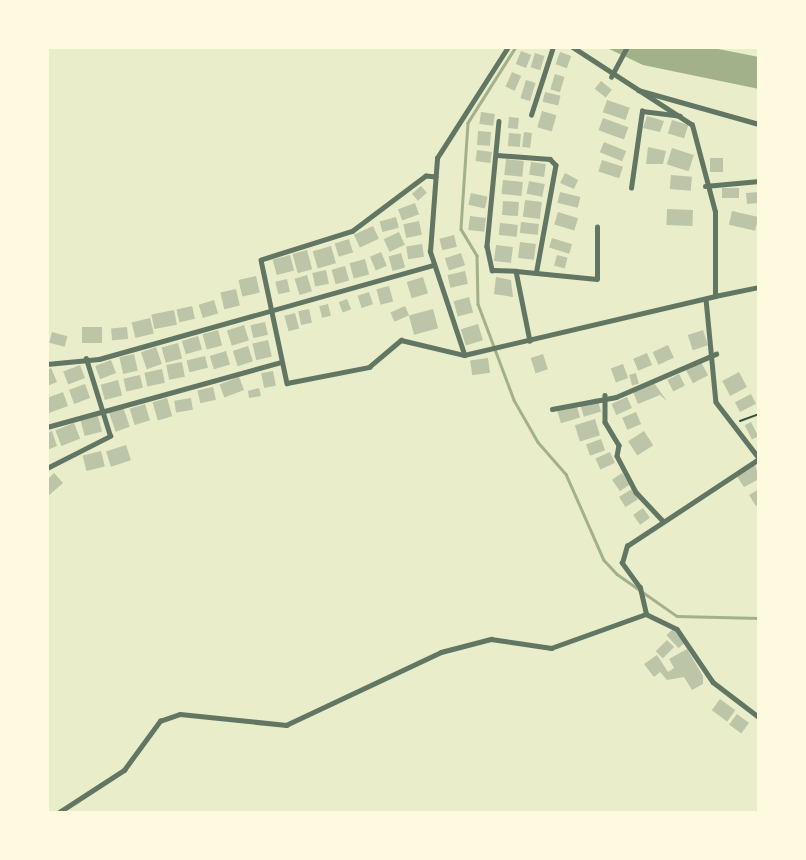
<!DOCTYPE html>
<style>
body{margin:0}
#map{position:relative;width:806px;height:860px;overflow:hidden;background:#e9edc9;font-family:Signika,sans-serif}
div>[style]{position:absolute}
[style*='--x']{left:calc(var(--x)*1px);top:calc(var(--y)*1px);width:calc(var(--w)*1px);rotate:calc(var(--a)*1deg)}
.water>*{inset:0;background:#a3b18a}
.stream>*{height:2.5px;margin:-1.25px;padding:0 1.25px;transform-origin:1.25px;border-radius:1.25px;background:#a3b18a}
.building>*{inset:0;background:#bcc5a7;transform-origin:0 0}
.path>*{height:2px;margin:-1px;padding:0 1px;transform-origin:1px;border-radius:1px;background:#344e41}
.minor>*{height:4.5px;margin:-2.25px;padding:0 2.25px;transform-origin:2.25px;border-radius:2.25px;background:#617663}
span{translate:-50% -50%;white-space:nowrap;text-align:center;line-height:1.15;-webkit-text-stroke:5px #fefae0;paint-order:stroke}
.frame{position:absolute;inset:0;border:49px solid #fefae0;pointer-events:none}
</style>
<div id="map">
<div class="water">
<div style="clip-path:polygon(605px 47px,708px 47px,759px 57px,759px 89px,643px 65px)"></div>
</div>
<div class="stream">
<div style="--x:516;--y:47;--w:90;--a:122.3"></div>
<div style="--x:468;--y:123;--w:106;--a:93.8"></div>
<div style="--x:461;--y:229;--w:31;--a:59"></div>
<div style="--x:477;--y:256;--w:48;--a:88.8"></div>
<div style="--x:478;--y:304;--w:103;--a:69.4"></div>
<div style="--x:514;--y:400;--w:48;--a:60.3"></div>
<div style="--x:538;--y:442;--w:43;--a:48.8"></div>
<div style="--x:566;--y:474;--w:94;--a:66.2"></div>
<div style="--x:604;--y:560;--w:19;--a:47"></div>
<div style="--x:617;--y:574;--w:73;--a:35"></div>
<div style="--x:677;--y:616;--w:82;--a:1.4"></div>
</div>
<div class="building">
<div style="left:521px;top:51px;width:11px;height:14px;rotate:22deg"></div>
<div style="left:560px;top:52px;width:12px;height:13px;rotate:20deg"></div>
<div style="left:535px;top:53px;width:10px;height:15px;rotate:17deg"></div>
<div style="left:512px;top:72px;width:10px;height:16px;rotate:24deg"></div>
<div style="left:555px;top:74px;width:10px;height:16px;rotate:17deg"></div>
<div style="left:526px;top:80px;width:10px;height:19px;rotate:17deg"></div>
<div style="left:601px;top:81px;width:14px;height:10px;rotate:39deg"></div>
<div style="left:545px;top:92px;width:16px;height:10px;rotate:14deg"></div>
<div style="left:607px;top:100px;width:24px;height:13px;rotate:19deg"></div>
<div style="left:542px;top:111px;width:15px;height:17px;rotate:16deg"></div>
<div style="left:481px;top:112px;width:14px;height:12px;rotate:8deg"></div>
<div style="clip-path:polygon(647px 116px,664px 121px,660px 132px,643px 128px)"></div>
<div style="left:509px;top:117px;width:10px;height:11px;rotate:6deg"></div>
<div style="left:603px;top:118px;width:27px;height:13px;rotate:20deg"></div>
<div style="left:672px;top:120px;width:17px;height:14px;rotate:17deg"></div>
<div style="left:478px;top:131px;width:13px;height:14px;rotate:4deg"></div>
<div style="left:524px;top:132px;width:8px;height:15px;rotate:7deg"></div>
<div style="left:509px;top:133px;width:12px;height:13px;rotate:5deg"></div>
<div style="left:604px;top:142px;width:24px;height:11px;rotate:22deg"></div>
<div style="clip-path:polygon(648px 147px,666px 151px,663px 164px,646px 164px)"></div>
<div style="left:672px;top:148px;width:23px;height:17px;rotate:18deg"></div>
<div style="left:477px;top:150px;width:15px;height:11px;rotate:8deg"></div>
<div style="left:723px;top:158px;width:14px;height:13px;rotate:90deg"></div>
<div style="left:506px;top:159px;width:18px;height:16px;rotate:6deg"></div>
<div style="left:602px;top:160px;width:22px;height:12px;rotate:18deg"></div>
<div style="left:531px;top:162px;width:15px;height:13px;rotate:8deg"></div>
<div style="clip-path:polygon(565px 173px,578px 180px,574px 189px,560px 183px)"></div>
<div style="left:671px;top:175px;width:21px;height:14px;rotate:5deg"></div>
<div style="left:503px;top:180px;width:20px;height:14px;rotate:6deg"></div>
<div style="left:529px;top:181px;width:16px;height:13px;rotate:11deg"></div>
<div style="left:421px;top:186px;width:9px;height:12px;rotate:49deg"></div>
<div style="left:739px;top:188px;width:10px;height:17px;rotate:90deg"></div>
<div style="left:560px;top:192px;width:21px;height:11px;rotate:14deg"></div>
<div style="left:758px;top:192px;width:11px;height:12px;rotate:85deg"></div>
<div style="left:471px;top:193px;width:17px;height:12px;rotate:13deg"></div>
<div style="left:525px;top:200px;width:17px;height:17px;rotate:7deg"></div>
<div style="left:503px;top:201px;width:16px;height:14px;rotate:4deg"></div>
<div style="left:415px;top:203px;width:12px;height:18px;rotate:70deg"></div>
<div style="left:667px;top:209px;width:26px;height:16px;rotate:2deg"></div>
<div style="left:732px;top:211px;width:27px;height:14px;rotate:13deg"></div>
<div style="left:558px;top:212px;width:21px;height:13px;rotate:17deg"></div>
<div style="left:470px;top:216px;width:16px;height:14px;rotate:7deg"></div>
<div style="left:396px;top:217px;width:11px;height:17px;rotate:75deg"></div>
<div style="left:419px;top:221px;width:14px;height:16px;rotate:78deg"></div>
<div style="left:521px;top:222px;width:18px;height:11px;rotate:6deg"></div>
<div style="left:500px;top:223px;width:18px;height:12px;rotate:6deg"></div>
<div style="left:373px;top:226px;width:14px;height:21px;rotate:65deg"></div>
<div style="left:399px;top:232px;width:14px;height:17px;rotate:65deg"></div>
<div style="left:454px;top:235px;width:12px;height:15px;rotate:76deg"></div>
<div style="left:552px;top:238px;width:21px;height:10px;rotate:17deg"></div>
<div style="left:349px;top:239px;width:14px;height:15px;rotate:73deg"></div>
<div style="left:520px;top:242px;width:16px;height:16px;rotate:7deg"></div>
<div style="left:422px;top:244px;width:13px;height:16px;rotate:81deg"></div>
<div style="left:496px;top:245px;width:17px;height:16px;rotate:7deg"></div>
<div style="left:331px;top:246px;width:18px;height:19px;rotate:74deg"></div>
<div style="left:307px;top:250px;width:20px;height:15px;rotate:75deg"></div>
<div style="left:381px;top:252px;width:15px;height:12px;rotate:67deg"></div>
<div style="left:401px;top:253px;width:15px;height:13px;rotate:74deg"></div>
<div style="left:461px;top:253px;width:13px;height:17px;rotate:72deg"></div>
<div style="left:290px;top:255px;width:16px;height:18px;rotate:75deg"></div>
<div style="left:557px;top:255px;width:11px;height:11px;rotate:15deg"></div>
<div style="left:365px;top:259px;width:16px;height:16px;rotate:75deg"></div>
<div style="left:345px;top:266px;width:15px;height:14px;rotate:74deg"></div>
<div style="left:326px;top:270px;width:14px;height:14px;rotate:78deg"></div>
<div style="left:465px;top:271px;width:13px;height:18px;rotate:77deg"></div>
<div style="left:307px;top:275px;width:17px;height:13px;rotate:73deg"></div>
<div style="left:256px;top:276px;width:17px;height:18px;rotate:77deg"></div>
<div style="left:423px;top:277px;width:17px;height:17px;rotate:73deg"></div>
<div style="clip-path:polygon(496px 277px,511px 280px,513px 297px,494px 294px)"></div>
<div style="left:287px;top:279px;width:13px;height:12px;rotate:77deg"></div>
<div style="left:389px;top:286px;width:16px;height:13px;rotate:75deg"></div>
<div style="left:236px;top:289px;width:17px;height:16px;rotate:77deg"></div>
<div style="left:369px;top:292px;width:13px;height:12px;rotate:72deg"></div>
<div style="left:469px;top:297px;width:16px;height:16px;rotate:75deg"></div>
<div style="left:347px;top:299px;width:11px;height:9px;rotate:68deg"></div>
<div style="left:214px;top:300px;width:14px;height:16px;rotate:73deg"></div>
<div style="left:328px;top:304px;width:12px;height:9px;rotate:76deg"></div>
<div style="left:192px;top:306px;width:13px;height:16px;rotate:77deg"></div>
<div style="left:405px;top:306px;width:10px;height:16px;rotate:66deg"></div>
<div style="left:309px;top:309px;width:14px;height:11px;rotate:78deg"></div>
<div style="left:433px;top:309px;width:20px;height:25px;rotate:75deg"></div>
<div style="left:174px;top:310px;width:15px;height:23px;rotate:79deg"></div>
<div style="left:295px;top:313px;width:16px;height:11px;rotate:75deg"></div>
<div style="left:150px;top:318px;width:16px;height:19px;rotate:76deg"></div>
<div style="left:265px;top:322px;width:13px;height:15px;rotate:77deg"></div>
<div style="left:478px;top:324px;width:17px;height:18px;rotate:73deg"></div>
<div style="left:244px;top:325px;width:16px;height:18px;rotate:72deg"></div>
<div style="left:102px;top:327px;width:16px;height:20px;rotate:90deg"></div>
<div style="left:127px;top:327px;width:12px;height:16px;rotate:85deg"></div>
<div style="left:218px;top:330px;width:16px;height:16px;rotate:75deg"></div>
<div style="left:703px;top:330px;width:16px;height:16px;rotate:72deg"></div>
<div style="left:52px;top:332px;width:16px;height:11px;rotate:15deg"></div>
<div style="left:198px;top:336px;width:14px;height:17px;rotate:73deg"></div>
<div style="left:268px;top:340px;width:17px;height:16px;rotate:77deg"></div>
<div style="left:178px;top:343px;width:16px;height:17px;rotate:75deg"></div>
<div style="left:668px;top:345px;width:14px;height:17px;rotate:65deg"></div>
<div style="left:248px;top:346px;width:16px;height:16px;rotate:72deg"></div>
<div style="left:156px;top:347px;width:18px;height:16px;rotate:71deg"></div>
<div style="left:226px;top:351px;width:14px;height:17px;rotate:73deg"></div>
<div style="left:647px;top:353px;width:13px;height:15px;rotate:67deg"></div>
<div style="left:134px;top:354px;width:17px;height:15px;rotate:77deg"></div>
<div style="left:543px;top:354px;width:16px;height:13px;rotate:72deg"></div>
<div style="left:205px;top:356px;width:12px;height:19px;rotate:76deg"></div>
<div style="left:488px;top:358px;width:15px;height:18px;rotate:82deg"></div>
<div style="left:111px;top:360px;width:14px;height:17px;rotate:69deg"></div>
<div style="left:182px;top:362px;width:15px;height:16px;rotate:79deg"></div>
<div style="left:701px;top:362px;width:15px;height:17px;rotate:62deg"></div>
<div style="left:623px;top:364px;width:15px;height:13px;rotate:70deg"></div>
<div style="left:80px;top:365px;width:14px;height:18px;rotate:69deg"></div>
<div style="clip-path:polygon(51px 368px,57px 382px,47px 386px,47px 370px)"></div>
<div style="left:162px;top:369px;width:14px;height:18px;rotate:78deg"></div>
<div style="left:273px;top:371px;width:15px;height:12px;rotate:79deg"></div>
<div style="left:739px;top:372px;width:17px;height:19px;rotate:62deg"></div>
<div style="left:636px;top:373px;width:11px;height:7px;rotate:75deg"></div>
<div style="left:679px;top:374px;width:13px;height:13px;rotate:63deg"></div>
<div style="left:140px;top:375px;width:13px;height:17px;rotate:77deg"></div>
<div style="left:239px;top:377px;width:14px;height:21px;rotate:69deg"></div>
<div style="left:118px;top:380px;width:16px;height:18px;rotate:75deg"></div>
<div style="clip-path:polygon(654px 383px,667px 401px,660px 395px,638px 404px,633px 392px)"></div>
<div style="left:85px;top:384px;width:15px;height:17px;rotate:70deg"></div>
<div style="left:213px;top:387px;width:13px;height:16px;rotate:77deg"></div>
<div style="clip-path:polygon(259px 388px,261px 396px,249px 398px,248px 391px)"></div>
<div style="clip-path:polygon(63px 392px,68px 406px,49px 413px,47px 398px)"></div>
<div style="left:751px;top:394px;width:11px;height:18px;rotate:63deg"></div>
<div style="left:627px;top:397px;width:12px;height:17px;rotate:66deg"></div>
<div style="left:167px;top:398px;width:19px;height:15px;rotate:74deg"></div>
<div style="left:191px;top:398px;width:12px;height:17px;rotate:81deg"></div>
<div style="left:597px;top:398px;width:14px;height:18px;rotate:73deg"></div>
<div style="left:145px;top:404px;width:17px;height:16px;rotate:73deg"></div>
<div style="left:576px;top:404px;width:14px;height:20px;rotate:73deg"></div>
<div style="left:123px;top:407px;width:21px;height:15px;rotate:71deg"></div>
<div style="left:636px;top:412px;width:13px;height:15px;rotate:67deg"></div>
<div style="left:98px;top:416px;width:16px;height:18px;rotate:75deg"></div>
<div style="left:595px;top:419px;width:17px;height:21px;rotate:73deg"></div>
<div style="left:751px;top:422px;width:16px;height:7px;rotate:63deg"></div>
<div style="left:74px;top:423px;width:17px;height:20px;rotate:69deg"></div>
<div style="clip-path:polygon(52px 431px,57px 446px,47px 450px,47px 433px)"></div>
<div style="left:644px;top:431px;width:17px;height:19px;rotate:57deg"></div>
<div style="left:601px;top:439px;width:12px;height:16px;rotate:70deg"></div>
<div style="left:126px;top:445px;width:16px;height:21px;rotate:72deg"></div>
<div style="left:101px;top:451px;width:16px;height:19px;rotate:76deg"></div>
<div style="left:610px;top:452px;width:12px;height:16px;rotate:66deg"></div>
<div style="clip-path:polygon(755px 464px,759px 479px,744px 487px,736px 475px)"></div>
<div style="clip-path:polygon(54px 473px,63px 483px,47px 497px,47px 480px)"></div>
<div style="left:622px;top:473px;width:14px;height:12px;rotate:56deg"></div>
<div style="left:632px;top:489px;width:12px;height:15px;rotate:59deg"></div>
<div style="clip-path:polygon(759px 489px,759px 504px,756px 506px,749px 495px)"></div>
<div style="left:643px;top:508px;width:12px;height:12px;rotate:55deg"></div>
<div style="left:673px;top:629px;width:18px;height:9px;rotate:47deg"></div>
<div style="left:667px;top:640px;width:10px;height:16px;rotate:45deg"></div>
<div style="clip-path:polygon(687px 649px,703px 676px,703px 684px,692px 690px,684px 677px,667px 680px,660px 672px,654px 677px,644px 664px,657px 655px,668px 672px,674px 668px,669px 659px)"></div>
<div style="left:720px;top:699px;width:19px;height:14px;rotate:36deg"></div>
<div style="left:737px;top:714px;width:15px;height:13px;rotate:37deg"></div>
</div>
<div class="path">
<div style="--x:740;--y:421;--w:20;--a:-20"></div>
</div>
<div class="minor">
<div style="--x:611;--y:77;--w:34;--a:-62"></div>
<div style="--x:638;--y:90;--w:126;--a:15.7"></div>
<div style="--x:531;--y:115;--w:71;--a:-72.1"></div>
<div style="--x:499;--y:121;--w:126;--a:95.5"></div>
<div style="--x:487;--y:246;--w:25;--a:78"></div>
<div style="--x:492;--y:270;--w:24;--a:2"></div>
<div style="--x:516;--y:271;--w:71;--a:78.7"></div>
<div style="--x:497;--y:155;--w:53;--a:4.3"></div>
<div style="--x:550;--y:159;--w:8;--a:45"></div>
<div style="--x:556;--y:165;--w:107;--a:100.3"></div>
<div style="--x:436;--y:177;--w:10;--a:-174"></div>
<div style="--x:426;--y:176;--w:91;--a:143"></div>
<div style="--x:353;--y:231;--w:96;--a:162.5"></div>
<div style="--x:261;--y:260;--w:126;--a:78.1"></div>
<div style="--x:287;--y:383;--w:84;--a:-11"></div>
<div style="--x:369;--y:367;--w:42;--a:-40.2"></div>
<div style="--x:401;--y:340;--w:65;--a:13.4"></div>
<div style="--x:464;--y:355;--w:258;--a:-13.2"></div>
<div style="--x:715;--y:296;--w:84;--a:-90"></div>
<div style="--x:715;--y:212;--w:90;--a:-104.8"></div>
<div style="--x:692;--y:125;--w:143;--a:-147"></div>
<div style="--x:705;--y:186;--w:54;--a:-5.3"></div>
<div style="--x:631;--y:188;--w:78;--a:-81.9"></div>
<div style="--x:642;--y:111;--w:38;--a:7"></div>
<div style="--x:516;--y:271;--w:81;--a:5.6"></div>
<div style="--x:597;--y:279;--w:52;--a:-90"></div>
<div style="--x:715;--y:296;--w:45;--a:-11.6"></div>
<div style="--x:706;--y:299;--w:103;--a:84.5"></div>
<div style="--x:716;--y:402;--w:71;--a:52.5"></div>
<div style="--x:464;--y:354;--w:108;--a:-108.4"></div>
<div style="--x:430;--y:252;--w:94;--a:-85.7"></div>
<div style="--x:437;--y:158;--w:132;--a:-57.4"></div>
<div style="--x:47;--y:364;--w:52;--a:-5.5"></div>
<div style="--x:99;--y:359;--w:348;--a:-15.7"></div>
<div style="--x:605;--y:395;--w:27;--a:90"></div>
<div style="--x:605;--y:422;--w:27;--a:59"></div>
<div style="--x:619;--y:445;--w:11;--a:100"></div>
<div style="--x:617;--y:456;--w:41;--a:62.2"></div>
<div style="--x:636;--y:492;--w:40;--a:47"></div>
<div style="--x:552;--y:409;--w:65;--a:-10.6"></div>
<div style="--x:616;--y:397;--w:109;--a:-23.3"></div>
<div style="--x:47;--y:427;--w:243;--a:-15.5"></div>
<div style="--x:47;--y:468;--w:71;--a:-26.9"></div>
<div style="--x:110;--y:436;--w:81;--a:-107.3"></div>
<div style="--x:646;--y:614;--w:27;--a:-103"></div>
<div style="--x:640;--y:588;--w:31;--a:-126"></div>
<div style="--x:622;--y:563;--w:18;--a:-74"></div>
<div style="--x:627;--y:546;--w:158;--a:-33.4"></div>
<div style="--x:58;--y:813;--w:79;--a:-33.1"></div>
<div style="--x:124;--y:770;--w:61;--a:-53.7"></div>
<div style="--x:160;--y:721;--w:21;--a:-19"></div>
<div style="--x:180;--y:714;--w:107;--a:5.9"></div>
<div style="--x:286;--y:725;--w:171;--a:-25.2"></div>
<div style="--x:441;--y:652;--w:52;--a:-14.6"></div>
<div style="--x:491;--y:639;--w:61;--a:8.5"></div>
<div style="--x:551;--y:648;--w:101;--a:-19.7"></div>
<div style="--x:646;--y:614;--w:34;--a:26"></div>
<div style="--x:677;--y:629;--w:64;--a:55.8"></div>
<div style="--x:713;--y:682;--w:58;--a:37.3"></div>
</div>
<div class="frame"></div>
</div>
